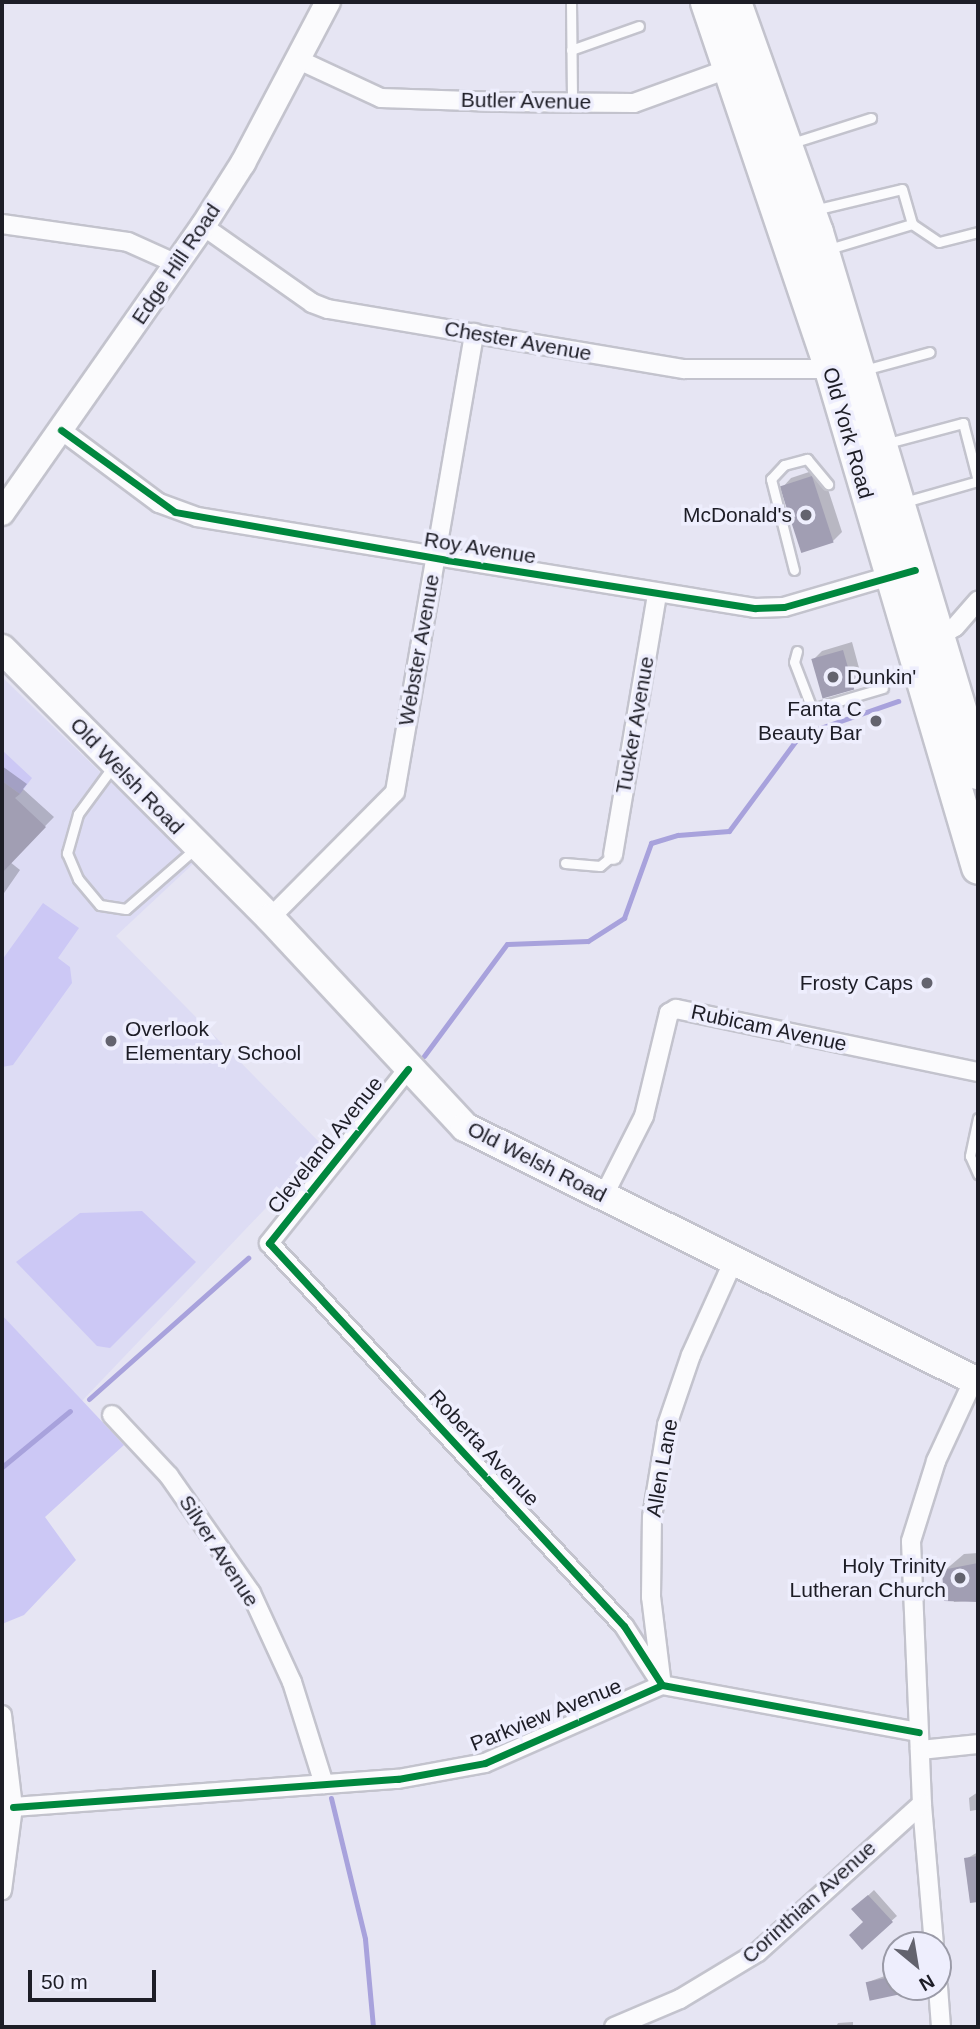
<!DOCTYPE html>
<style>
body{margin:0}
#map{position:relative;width:980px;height:2029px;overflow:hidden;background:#e6e5f3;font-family:Arial,sans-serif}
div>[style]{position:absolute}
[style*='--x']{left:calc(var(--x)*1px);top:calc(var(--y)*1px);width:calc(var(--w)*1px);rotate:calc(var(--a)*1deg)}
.built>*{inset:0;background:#dddcf4}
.green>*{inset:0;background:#ccc8f5}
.shadow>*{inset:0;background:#0003}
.stream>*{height:5px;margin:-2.5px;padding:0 2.5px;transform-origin:2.5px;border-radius:2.5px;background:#a8a2dc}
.building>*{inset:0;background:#a19eb3;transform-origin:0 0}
.roads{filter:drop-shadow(2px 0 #c3c3cd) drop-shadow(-2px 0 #c3c3cd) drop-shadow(0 2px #c3c3cd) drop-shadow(0 -2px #c3c3cd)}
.lane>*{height:9px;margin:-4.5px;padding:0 4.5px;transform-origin:4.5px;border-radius:4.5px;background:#fbfbfd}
.street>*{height:18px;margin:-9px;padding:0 9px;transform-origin:9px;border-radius:9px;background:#fbfbfd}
.secondary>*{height:24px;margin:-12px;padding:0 12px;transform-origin:12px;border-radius:12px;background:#fbfbfd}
.primary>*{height:28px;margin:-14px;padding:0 14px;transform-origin:14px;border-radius:14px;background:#fbfbfd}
.highway>*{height:33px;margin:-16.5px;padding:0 16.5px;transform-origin:16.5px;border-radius:16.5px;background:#fbfbfd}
.cycleway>*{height:7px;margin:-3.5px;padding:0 3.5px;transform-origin:3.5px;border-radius:3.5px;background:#00873e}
.dots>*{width:19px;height:19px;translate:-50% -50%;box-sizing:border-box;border:4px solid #eeeefd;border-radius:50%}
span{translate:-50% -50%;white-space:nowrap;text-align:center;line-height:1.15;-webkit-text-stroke:7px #eeeefd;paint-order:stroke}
.street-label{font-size:21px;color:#1d1d26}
.poi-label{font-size:21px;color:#1d1d26}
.right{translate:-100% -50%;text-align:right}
.left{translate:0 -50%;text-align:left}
.frame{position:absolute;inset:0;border:4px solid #1d1d26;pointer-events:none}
.north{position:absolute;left:882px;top:1931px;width:70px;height:70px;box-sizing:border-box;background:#eeeefd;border:2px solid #9a9aa7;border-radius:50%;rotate:150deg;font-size:19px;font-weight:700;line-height:28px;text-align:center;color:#1d1d26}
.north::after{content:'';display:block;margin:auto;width:24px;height:32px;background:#63636e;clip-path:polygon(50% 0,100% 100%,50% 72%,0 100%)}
.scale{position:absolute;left:28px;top:1970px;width:128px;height:32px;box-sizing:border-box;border:4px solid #1d1d26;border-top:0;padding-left:9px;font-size:21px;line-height:24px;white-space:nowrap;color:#1d1d26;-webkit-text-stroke:5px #eeeefd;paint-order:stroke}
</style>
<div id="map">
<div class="built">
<div style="clip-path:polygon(2px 677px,194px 863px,116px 936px,324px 1147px,81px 1402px,2px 1315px)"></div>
</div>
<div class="green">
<div style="clip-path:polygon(2px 750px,32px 778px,20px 794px,2px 781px)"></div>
<div style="clip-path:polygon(43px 903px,79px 928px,58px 958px,70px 967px,72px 983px,13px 1065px,2px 1067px,2px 960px)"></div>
<div style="clip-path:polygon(142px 1211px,196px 1262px,110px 1348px,97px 1346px,16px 1262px,80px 1213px)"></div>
<div style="clip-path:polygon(2px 1315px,124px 1445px,45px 1517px,76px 1560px,24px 1615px,2px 1624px)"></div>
</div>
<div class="shadow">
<div style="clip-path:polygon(821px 468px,842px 532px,833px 541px,782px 488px,791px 478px)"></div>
<div style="clip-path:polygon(852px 642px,862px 679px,853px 688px,813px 660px,822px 651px)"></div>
<div style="clip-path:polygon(2px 766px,27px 784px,23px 789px,54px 817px,10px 862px,20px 870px,2px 896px)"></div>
<div style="clip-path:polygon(978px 1553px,978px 1600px,954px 1602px,944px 1571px,964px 1554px)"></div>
<div style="clip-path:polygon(978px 1792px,978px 1820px,977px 1820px,976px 1810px,970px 1811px,969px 1798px)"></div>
<div style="clip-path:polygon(978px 1852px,978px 1877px,968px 1879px,966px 1859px)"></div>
<div style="clip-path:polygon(874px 1890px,897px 1916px,862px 1947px,865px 1922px,854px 1909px)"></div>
<div style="clip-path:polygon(896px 1972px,896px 1987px,904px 1987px,898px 1993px,868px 1982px)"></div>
<div style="clip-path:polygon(853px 2022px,853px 2027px,836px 2027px,838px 2023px)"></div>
</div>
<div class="stream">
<div style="--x:424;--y:1056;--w:139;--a:-53.5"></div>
<div style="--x:507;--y:944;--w:81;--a:-2.1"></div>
<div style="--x:588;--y:941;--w:43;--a:-32.6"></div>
<div style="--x:624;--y:918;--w:80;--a:-70.2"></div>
<div style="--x:651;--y:843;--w:28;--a:-17"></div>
<div style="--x:678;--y:835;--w:51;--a:-4.5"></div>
<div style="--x:729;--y:831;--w:119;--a:-53.5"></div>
<div style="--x:800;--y:735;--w:104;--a:-19.1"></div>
<div style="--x:89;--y:1399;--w:213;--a:-41.6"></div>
<div style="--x:2;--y:1467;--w:88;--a:-39.5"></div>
<div style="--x:331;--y:1798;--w:145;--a:76.4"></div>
<div style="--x:365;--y:1939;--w:88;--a:84.8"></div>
</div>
<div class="building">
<div style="left:812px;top:476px;width:70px;height:34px;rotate:72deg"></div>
<div style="left:843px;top:650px;width:41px;height:33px;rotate:74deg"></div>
<div style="clip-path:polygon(2px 781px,20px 794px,15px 798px,46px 827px,2px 873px)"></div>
<div style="clip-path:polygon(978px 1563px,978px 1602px,944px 1601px,942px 1570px)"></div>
<div style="clip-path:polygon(978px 1856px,978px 1902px,970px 1903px,964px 1858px)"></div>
<div style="clip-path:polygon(868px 1895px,893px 1922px,862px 1950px,849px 1935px,863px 1922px,851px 1909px)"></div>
<div style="left:895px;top:1976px;width:19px;height:30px;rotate:78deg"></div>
</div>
<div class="roads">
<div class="lane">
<div style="--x:571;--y:2;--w:101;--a:89.4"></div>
<div style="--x:571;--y:50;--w:72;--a:-19.4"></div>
<div style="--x:792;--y:143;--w:83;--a:-17.6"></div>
<div style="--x:814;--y:210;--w:90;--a:-13.4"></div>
<div style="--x:902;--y:189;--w:36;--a:74"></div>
<div style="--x:829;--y:249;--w:87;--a:-16.8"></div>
<div style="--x:912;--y:224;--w:32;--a:34"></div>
<div style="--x:939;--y:242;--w:40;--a:-14.4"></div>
<div style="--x:864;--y:370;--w:68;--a:-15.3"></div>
<div style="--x:884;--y:444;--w:82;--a:-14.9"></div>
<div style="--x:963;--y:423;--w:60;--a:75.5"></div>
<div style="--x:978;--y:481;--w:76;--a:164"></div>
<div style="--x:794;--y:570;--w:94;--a:-104.2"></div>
<div style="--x:771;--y:479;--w:19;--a:-47"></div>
<div style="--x:784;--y:465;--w:24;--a:-15"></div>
<div style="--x:807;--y:459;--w:33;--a:50"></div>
<div style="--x:797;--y:651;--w:11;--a:105"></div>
<div style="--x:794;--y:662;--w:50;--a:69"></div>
<div style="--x:812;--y:709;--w:74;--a:-16.5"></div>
<div style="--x:114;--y:765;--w:61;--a:126.3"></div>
<div style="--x:78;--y:814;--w:41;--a:105.8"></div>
<div style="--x:67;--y:853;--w:28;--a:67"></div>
<div style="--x:78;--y:879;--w:34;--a:50"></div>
<div style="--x:100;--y:905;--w:26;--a:9"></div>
<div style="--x:126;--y:909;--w:93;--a:-41.1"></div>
<div style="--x:565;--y:863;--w:35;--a:5"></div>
<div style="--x:600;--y:866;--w:17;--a:-40"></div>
<div style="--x:978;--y:1118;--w:39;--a:102"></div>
<div style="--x:970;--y:1156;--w:20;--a:66"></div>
</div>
<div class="street">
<div style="--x:299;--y:60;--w:90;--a:24.9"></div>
<div style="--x:381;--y:98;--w:119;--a:1.9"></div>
<div style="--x:500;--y:102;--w:134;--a:0.4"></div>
<div style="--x:634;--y:103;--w:109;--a:-19.9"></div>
<div style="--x:2;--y:224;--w:127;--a:8.1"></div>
<div style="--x:128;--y:242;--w:54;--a:24.2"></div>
<div style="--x:203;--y:226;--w:133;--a:35.2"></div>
<div style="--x:312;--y:303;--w:17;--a:21"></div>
<div style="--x:328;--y:309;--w:361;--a:9.6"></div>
<div style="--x:684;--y:369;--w:153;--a:0"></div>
<div style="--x:61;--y:430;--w:122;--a:36.7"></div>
<div style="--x:159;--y:503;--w:40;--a:20.2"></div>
<div style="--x:197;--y:517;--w:565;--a:9.26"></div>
<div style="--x:755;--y:608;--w:29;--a:-2"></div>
<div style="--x:784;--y:607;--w:118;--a:-16.3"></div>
<div style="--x:935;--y:639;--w:23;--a:-31"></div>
<div style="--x:955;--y:627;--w:35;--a:-49"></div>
<div style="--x:613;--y:855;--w:265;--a:-80.4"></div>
<div style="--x:270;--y:918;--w:177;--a:-45.2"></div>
<div style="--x:395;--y:792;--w:466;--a:-80.2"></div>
<div style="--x:408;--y:1069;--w:223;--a:128.6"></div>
<div style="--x:269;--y:1243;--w:522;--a:47.17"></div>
<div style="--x:624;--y:1626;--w:70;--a:57.2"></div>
<div style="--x:604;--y:1195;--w:89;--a:-63.1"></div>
<div style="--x:644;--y:1116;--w:106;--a:-76.4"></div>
<div style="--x:669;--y:1013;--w:8;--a:-30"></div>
<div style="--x:676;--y:1009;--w:309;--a:11.8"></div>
<div style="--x:112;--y:1415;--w:83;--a:46.9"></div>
<div style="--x:169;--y:1476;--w:143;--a:55"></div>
<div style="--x:251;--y:1593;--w:98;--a:65.3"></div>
<div style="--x:292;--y:1682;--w:107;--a:72.6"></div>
<div style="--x:661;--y:1678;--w:82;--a:-97"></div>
<div style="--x:651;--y:1597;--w:80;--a:-89.3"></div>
<div style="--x:652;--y:1517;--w:93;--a:-80.7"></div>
<div style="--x:667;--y:1425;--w:74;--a:-71.1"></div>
<div style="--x:691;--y:1355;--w:102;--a:-65.7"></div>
<div style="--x:2;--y:1715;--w:93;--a:83.2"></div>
<div style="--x:13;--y:1807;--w:84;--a:97.5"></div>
<div style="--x:920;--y:1750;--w:58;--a:-5.9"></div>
<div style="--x:13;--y:1807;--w:386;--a:-4.2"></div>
<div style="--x:398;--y:1779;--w:88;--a:-10.4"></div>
<div style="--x:485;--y:1763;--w:193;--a:-23.8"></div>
<div style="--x:662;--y:1685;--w:261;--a:10.4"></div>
<div style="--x:934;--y:1945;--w:142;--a:-94.9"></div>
<div style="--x:922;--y:1804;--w:263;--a:-92.4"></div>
<div style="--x:911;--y:1541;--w:84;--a:-72.6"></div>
<div style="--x:936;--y:1461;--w:90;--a:-65.1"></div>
<div style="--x:938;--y:1987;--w:40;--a:85.7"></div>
<div style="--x:614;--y:2027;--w:72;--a:-23"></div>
<div style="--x:680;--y:1999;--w:91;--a:-31.1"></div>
<div style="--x:758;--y:1952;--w:221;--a:-42.1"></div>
</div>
<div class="secondary">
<div style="--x:2;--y:513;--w:350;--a:-55"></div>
<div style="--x:203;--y:226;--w:75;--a:-57.6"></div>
<div style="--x:243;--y:163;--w:182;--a:-62.2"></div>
</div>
<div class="primary">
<div style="--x:2;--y:649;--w:380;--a:45.1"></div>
<div style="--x:270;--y:918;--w:286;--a:47"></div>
<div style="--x:465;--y:1127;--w:573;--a:26.43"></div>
</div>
<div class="highway">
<div style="--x:707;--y:2;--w:387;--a:71.3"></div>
<div style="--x:831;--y:369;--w:519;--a:73.55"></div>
<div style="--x:734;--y:2;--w:244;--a:70.4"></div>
<div style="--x:816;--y:232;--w:564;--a:73.3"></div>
</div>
</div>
<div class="cycleway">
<div style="--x:61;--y:430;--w:140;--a:35.7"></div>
<div style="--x:175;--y:512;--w:276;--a:10"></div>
<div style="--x:447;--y:560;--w:312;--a:8.9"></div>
<div style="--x:755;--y:608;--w:29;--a:-2"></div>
<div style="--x:784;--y:607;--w:136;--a:-15.8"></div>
<div style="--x:408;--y:1069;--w:223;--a:128.6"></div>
<div style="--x:269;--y:1243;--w:522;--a:47.17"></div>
<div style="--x:624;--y:1626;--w:70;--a:57.2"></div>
<div style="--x:13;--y:1807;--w:386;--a:-4.2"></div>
<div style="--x:398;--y:1779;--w:88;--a:-10.4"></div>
<div style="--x:485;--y:1763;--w:193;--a:-23.8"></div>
<div style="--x:662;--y:1685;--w:261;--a:10.4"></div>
</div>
<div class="dots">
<div style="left:806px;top:515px;background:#63636e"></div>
<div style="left:833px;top:677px;background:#63636e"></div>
<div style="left:876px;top:721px;background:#63636e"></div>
<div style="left:927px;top:983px;background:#63636e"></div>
<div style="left:111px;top:1041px;background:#63636e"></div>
<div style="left:960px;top:1578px;background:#63636e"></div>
</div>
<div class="street-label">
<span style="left:526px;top:101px;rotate:1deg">Butler Avenue</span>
<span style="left:176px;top:264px;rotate:-56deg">Edge Hill Road</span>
<span style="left:518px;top:341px;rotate:10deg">Chester Avenue</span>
<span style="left:848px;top:433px;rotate:74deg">Old York Road</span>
<span style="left:480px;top:548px;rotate:9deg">Roy Avenue</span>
<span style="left:419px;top:650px;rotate:-80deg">Webster Avenue</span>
<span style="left:635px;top:725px;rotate:-80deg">Tucker Avenue</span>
<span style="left:127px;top:776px;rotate:46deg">Old Welsh Road</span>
<span style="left:769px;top:1028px;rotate:12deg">Rubicam Avenue</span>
<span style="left:325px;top:1145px;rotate:-51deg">Cleveland Avenue</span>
<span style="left:537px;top:1162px;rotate:27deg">Old Welsh Road</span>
<span style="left:484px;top:1448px;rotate:47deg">Roberta Avenue</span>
<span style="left:662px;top:1468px;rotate:-80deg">Allen Lane</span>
<span style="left:219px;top:1551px;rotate:57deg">Silver Avenue</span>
<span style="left:546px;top:1715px;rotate:-22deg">Parkview Avenue</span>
<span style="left:809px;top:1902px;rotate:-42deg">Corinthian Avenue</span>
</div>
<div class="poi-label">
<span class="right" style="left:792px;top:515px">McDonald's</span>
<span class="left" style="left:847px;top:677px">Dunkin'</span>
<span class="right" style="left:862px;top:721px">Fanta C<br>Beauty Bar</span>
<span class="right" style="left:913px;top:983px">Frosty Caps</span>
<span class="left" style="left:125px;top:1041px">Overlook<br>Elementary School</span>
<span class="right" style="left:946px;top:1578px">Holy Trinity<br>Lutheran Church</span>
</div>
<div class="frame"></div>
<div class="north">N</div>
<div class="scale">50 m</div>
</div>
